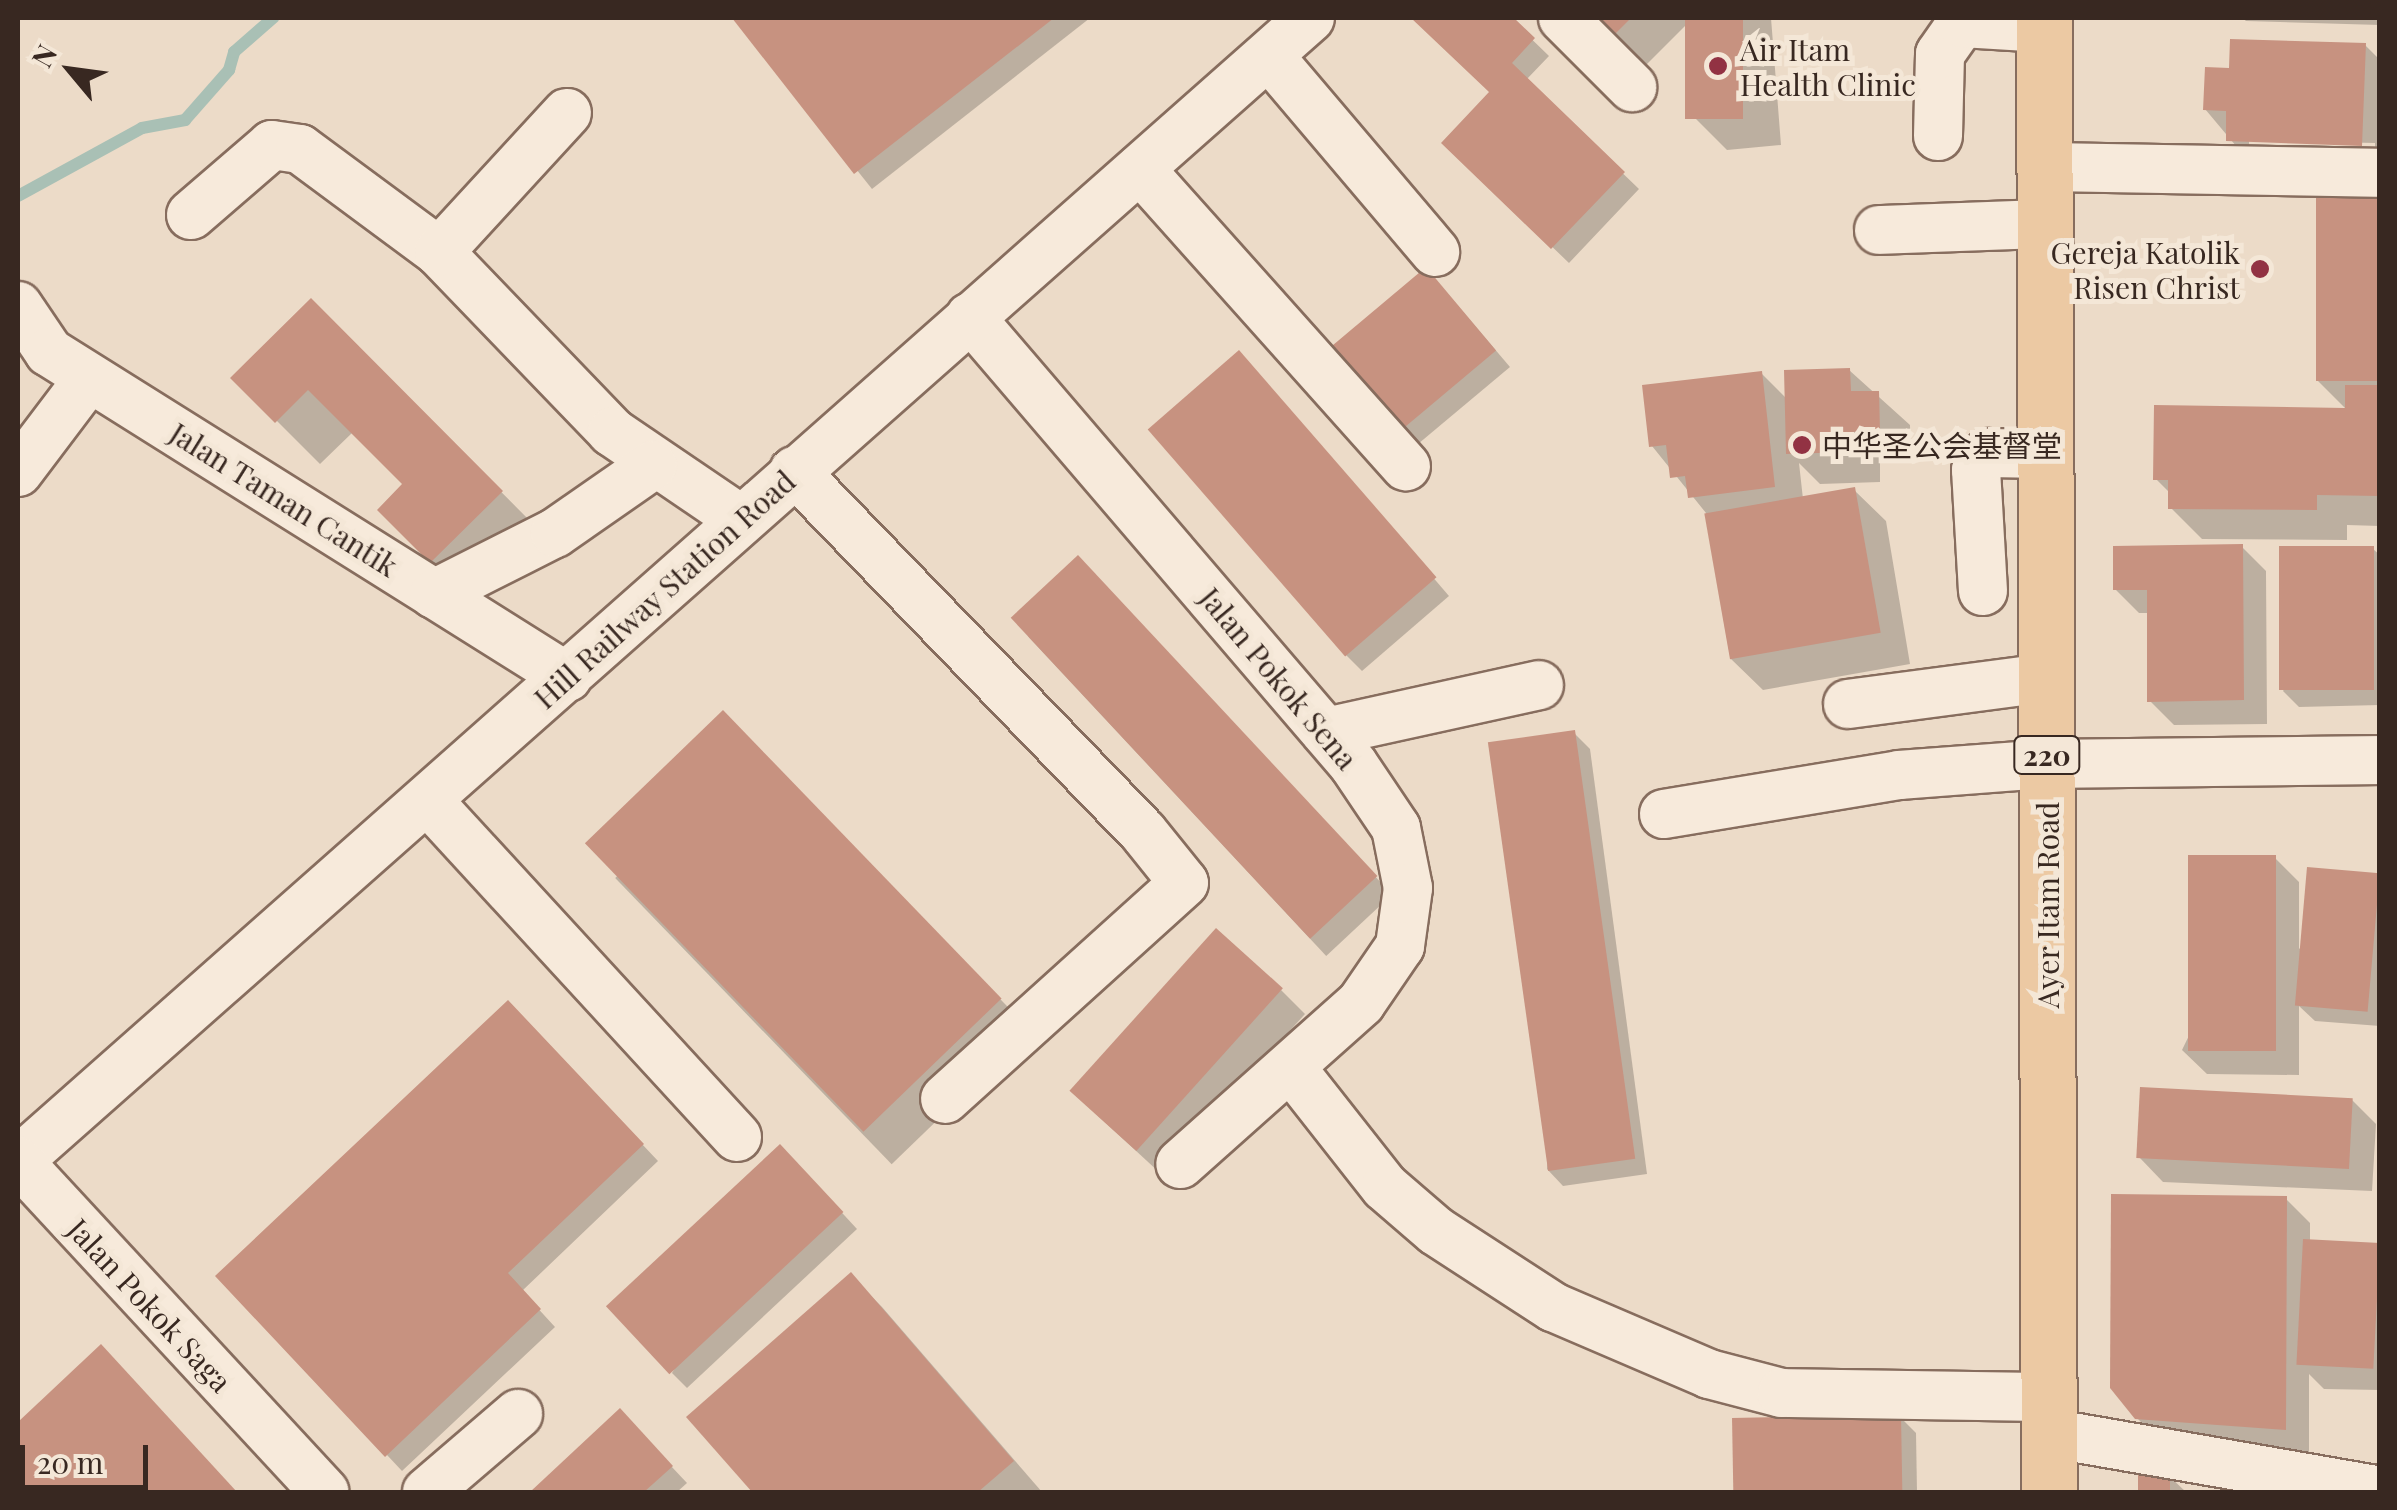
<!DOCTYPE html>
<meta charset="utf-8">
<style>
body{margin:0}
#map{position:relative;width:2397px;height:1510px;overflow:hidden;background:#ecdbc8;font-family:"Playfair Display","Noto Sans SC",serif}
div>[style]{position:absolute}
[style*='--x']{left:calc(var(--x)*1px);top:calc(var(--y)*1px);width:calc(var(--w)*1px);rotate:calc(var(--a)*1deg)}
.shadow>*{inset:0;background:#0003;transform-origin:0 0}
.stream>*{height:12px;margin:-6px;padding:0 6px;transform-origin:6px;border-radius:6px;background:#a9c0b5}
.building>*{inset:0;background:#c79280;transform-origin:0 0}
.roads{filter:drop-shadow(2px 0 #876d5e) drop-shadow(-2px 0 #876d5e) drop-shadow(0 2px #876d5e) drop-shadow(0 -2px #876d5e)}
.minor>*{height:48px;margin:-24px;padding:0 24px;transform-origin:24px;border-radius:24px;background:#f7eadb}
.major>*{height:55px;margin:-27.5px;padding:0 27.5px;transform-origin:27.5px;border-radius:27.5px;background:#ecc9a3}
.dots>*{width:28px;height:28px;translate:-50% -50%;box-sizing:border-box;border:5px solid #f4e7d7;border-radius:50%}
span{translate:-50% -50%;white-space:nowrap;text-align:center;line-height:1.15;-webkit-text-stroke:10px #f4e7d7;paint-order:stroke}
.shield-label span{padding:2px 8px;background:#f4e7d7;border:2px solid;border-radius:8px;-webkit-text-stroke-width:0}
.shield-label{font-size:28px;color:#382821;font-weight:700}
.poi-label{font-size:30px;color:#382821}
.left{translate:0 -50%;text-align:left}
.right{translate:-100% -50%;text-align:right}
.street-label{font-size:30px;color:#382821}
.frame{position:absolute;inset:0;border:20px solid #382821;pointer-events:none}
.north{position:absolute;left:20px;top:20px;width:100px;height:100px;-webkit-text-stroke:8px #f4e7d7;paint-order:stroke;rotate:299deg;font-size:28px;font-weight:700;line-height:40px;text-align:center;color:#382821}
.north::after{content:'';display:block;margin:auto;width:35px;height:45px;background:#382821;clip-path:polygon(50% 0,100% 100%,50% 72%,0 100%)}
.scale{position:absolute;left:20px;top:1445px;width:128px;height:45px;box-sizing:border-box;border:5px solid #382821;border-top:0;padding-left:12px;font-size:30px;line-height:35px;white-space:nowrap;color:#382821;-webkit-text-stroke:8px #f4e7d7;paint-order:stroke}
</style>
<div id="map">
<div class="shadow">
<div style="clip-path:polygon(736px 18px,1090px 18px,872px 189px)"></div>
<div style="clip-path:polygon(1415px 18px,1510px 18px,1549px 56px,1526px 80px,1639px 189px,1569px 263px,1444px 143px,1492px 93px)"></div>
<div style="clip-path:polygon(1590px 18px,1771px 18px,1781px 145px,1727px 150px,1695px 118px,1688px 23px,1642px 69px)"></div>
<div style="clip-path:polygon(2242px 18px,2380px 18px,2380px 25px,2246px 21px)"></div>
<div style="clip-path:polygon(evenodd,2365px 45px,2380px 60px,2380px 168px,2252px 165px,2205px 109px,2232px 70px,2365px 45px,2249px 140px,2375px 143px,2375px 148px,2249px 145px,2249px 140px)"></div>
<div style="clip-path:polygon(2380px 201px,2380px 526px,2347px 525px,2347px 540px,2202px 539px,2171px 508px,2171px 494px,2156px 479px,2347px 410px,2318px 381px)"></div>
<div style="clip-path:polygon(1441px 286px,1510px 367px,1418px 444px,1403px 428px)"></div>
<div style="clip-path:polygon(311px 301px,544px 535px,475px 604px,380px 510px,405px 484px,353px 432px,320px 464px,234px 378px)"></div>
<div style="clip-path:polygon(1255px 370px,1449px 596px,1362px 671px,1346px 655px)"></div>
<div style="clip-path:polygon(1849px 370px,1910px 425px,1911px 462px,1880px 462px,1880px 482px,1820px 484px,1799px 463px,1803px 499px,1854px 490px,1886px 521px,1910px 664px,1763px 690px,1731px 659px,1706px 513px,1652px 446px,1761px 373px,1787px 399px)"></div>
<div style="clip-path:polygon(2242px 547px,2266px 571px,2267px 724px,2174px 725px,2150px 701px,2149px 613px,2139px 613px,2115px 589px)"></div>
<div style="clip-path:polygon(2373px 549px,2380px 555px,2380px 705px,2299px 707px,2283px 691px)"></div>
<div style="left:1094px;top:575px;width:437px;height:90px;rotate:47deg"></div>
<div style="clip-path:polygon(1574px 733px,1590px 749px,1647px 1174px,1563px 1186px,1547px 1169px)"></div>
<div style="left:754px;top:744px;width:398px;height:193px;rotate:46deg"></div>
<div style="clip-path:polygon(2275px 858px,2299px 882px,2299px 949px,2380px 875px,2380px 1026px,2315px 1021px,2299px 1006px,2299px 1075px,2207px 1074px,2182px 1050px)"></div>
<div style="clip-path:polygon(1281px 990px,1305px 1014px,1160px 1173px,1096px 1114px)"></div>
<div style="clip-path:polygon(524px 1019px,658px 1161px,522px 1291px,555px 1327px,402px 1471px,387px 1455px)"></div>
<div style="clip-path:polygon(2352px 1100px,2376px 1124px,2372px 1191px,2163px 1182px,2139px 1157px)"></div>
<div style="clip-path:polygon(796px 1163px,857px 1229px,687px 1388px,672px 1373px)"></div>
<div style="clip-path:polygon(2286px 1199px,2310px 1223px,2310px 1242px,2380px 1245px,2380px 1390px,2324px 1389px,2309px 1374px,2309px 1453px,2162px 1443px,2137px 1418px)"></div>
<div style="clip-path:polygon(851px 1276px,882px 1307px,1042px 1492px,755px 1492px,690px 1417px)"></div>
<div style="clip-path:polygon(101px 1348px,117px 1364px,235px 1492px,18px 1492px,18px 1425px)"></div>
<div style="clip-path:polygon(620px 1412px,687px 1483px,677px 1492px,533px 1492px)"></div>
<div style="clip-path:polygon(1900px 1417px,1916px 1433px,1917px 1492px,1735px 1492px,1734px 1420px)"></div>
<div style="clip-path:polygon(2141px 1475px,2169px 1476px,2186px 1492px,2140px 1492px)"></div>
</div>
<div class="stream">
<div style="--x:18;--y:196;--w:141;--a:-28.7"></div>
<div style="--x:142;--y:128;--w:44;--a:-10.5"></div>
<div style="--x:185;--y:120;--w:67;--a:-48.7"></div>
<div style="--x:229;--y:70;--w:19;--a:-74"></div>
<div style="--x:234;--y:52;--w:52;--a:-41.1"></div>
</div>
<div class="building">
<div style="clip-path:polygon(732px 18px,1054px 18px,854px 174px)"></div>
<div style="clip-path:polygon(1411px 18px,1514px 18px,1535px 38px,1512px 63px,1625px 172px,1551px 249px,1441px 143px,1489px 92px)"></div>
<div style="clip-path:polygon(1587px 18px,1631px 18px,1609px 40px)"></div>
<div style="left:1685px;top:18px;width:58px;height:101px"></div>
<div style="clip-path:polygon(2230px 39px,2366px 43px,2362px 146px,2226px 141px,2226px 111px,2203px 110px,2205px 67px,2229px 68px)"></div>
<div style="left:2380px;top:198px;width:183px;height:64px;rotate:90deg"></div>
<div style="left:1426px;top:267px;width:109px;height:124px;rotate:50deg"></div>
<div style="clip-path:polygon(311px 298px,503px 491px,430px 563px,377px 510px,402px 484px,308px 390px,275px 423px,230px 378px)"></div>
<div style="left:1239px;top:350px;width:301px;height:121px;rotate:49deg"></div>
<div style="clip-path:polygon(1850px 368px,1851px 391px,1879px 391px,1880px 431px,1850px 432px,1850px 452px,1786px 454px,1784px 370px)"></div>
<div style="clip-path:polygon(1762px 371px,1775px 487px,1688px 498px,1685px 476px,1670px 478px,1666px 445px,1649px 447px,1642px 385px)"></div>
<div style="clip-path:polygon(2345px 385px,2380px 385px,2380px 496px,2317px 495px,2317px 510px,2168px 509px,2168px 480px,2153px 480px,2154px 405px,2345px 408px)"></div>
<div style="left:1855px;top:487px;width:148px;height:153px;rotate:80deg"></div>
<div style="clip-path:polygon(2243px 544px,2244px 700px,2147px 702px,2147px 590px,2113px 590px,2113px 546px)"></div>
<div style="left:2374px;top:546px;width:144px;height:95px;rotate:90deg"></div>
<div style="left:1078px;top:555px;width:439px;height:92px;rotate:47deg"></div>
<div style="left:723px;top:710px;width:401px;height:192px;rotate:46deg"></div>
<div style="left:1575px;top:730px;width:433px;height:88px;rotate:82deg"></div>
<div style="left:2188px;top:855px;width:88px;height:196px"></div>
<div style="left:2307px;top:867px;width:73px;height:139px;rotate:5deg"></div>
<div style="left:1216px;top:928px;width:90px;height:219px;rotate:42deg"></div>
<div style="clip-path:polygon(508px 1000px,644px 1144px,508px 1273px,541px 1309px,385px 1457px,215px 1276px)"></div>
<div style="left:2140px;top:1087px;width:213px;height:71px;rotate:3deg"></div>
<div style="left:780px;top:1144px;width:93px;height:238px;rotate:47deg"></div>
<div style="clip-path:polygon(2111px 1194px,2287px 1196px,2286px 1430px,2135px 1419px,2110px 1388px)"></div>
<div style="left:2303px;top:1239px;width:77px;height:126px;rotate:3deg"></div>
<div style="clip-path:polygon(851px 1272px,1014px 1461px,978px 1492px,752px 1492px,686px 1417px)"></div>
<div style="clip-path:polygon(101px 1344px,237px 1492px,18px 1492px,18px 1422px)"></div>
<div style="clip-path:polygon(620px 1408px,673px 1466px,644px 1492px,530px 1492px)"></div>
<div style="left:1901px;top:1415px;width:77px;height:169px;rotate:89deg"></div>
<div style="left:2138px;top:1473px;width:32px;height:19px"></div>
</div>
<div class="roads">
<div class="minor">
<div style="--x:1563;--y:18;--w:98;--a:45"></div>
<div style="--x:1269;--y:56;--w:257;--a:49.7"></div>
<div style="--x:1938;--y:136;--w:82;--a:-88.6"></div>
<div style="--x:1940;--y:54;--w:38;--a:-55"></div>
<div style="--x:1962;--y:23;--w:82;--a:3.5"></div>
<div style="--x:2045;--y:167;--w:335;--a:1"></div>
<div style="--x:1140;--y:169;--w:399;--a:48.2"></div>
<div style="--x:191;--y:215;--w:107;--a:-40.8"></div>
<div style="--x:272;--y:145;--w:28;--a:8"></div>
<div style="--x:300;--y:149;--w:173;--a:36.5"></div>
<div style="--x:439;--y:252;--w:250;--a:46.1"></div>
<div style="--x:612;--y:432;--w:155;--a:34.2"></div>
<div style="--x:1879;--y:230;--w:166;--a:-2.1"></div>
<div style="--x:439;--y:252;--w:189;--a:-47.4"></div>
<div style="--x:18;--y:306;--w:55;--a:56"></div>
<div style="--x:49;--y:352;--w:612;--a:32.1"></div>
<div style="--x:970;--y:317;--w:589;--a:49.41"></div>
<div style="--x:1353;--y:764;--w:77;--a:56.1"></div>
<div style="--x:1396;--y:828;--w:61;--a:78.7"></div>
<div style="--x:1408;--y:888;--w:59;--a:97.9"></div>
<div style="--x:1400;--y:946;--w:69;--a:124.4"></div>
<div style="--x:1361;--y:1003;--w:242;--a:138.3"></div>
<div style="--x:794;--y:471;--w:502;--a:45.97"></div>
<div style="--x:1143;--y:832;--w:65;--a:51.2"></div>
<div style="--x:1184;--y:883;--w:322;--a:137.9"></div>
<div style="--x:18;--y:472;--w:118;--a:-52.9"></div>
<div style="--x:1983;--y:591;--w:121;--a:-93.3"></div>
<div style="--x:1976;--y:470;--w:21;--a:-55"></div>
<div style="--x:1988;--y:453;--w:57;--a:1"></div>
<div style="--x:434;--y:594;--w:136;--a:-26.8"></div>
<div style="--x:555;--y:533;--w:119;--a:-34.8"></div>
<div style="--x:1848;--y:704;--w:200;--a:-7.5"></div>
<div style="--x:1326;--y:732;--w:218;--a:-12.4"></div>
<div style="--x:429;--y:802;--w:455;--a:47.4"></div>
<div style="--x:1664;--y:814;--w:238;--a:-9.4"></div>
<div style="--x:1899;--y:775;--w:148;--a:-4.3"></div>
<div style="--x:2047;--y:764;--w:333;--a:-0.7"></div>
<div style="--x:1292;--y:1069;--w:150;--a:51.8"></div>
<div style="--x:1385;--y:1187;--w:67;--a:40.8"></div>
<div style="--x:1436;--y:1231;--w:140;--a:33"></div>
<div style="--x:1553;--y:1307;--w:170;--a:23.2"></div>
<div style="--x:1709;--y:1374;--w:75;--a:14.6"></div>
<div style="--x:1782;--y:1393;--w:267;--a:0.9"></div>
<div style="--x:18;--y:1161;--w:1725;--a:-41.5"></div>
<div style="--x:18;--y:1161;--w:451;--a:47.2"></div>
<div style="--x:2049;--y:1433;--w:336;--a:9.9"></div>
<div style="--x:427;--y:1492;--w:120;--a:-40.6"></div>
</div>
<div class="major">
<div style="--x:2044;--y:18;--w:1474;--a:89.81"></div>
</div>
</div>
<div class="dots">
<div style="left:1718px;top:66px;background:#923243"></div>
<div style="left:2260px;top:269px;background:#923243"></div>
<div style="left:1802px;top:445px;background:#923243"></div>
</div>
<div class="shield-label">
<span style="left:2047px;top:755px">220</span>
</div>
<div class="poi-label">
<span class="left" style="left:1740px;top:66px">Air Itam<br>Health Clinic</span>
<span class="right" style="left:2240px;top:269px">Gereja Katolik<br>Risen Christ</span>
<span class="left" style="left:1822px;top:445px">中华圣公会基督堂</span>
</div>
<div class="street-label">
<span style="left:284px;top:499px;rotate:32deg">Jalan Taman Cantik</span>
<span style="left:664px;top:589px;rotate:-42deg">Hill Railway Station Road</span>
<span style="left:1279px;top:678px;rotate:50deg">Jalan Pokok Sena</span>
<span style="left:2047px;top:905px;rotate:-90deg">Ayer Itam Road</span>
<span style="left:150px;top:1305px;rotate:47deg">Jalan Pokok Saga</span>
</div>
<div class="frame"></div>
<div class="north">N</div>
<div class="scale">20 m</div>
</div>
